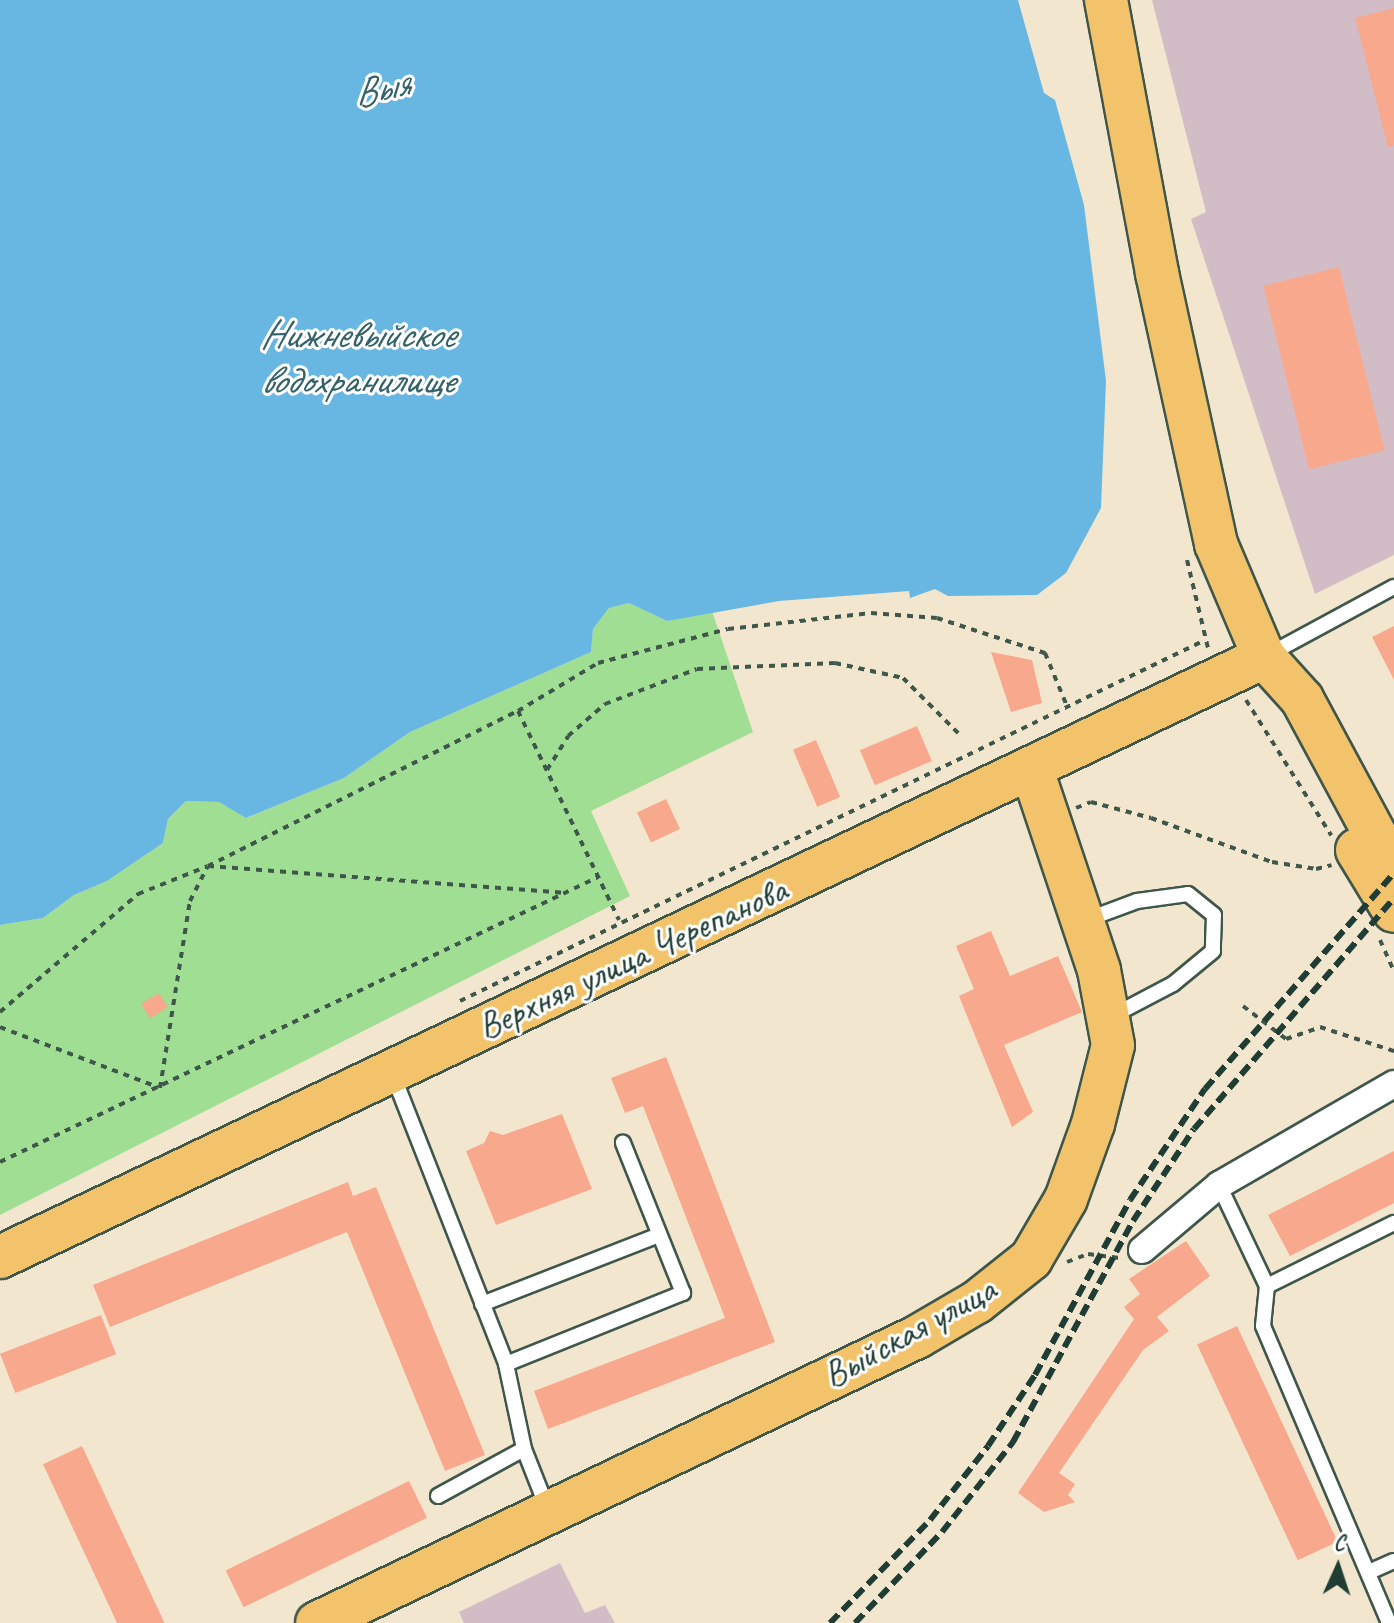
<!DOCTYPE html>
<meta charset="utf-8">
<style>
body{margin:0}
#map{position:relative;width:1394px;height:1623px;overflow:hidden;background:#f2e7ce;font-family:Caveat,sans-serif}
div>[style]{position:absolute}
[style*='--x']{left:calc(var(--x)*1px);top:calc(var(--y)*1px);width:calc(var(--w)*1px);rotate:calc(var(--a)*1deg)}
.industrial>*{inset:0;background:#d2bdc6}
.green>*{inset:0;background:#9fde93}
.water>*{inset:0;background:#68b7e3}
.building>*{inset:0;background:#f8a88c;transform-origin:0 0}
.path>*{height:4px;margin-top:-2px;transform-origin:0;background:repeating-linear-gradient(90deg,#3f564b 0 6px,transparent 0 12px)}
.roads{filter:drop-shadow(2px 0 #3f564b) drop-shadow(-2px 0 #3f564b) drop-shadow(0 2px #3f564b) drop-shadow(0 -2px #3f564b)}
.lane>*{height:14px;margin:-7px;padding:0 7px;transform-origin:7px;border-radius:7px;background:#fff}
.street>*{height:26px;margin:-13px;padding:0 13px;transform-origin:13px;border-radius:13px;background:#fff}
.primary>*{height:42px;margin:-21px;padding:0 21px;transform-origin:21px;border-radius:21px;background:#f2c36a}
.rail>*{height:6px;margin-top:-3px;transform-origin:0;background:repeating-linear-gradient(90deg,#1f3d34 0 12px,transparent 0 18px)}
span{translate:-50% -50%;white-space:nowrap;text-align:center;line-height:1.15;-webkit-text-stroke:6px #fff;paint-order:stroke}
.street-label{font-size:38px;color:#1f3d34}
.water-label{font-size:40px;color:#356269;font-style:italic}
.north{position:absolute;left:1298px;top:1527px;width:80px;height:80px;-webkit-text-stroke:6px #fff;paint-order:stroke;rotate:3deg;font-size:22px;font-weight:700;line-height:32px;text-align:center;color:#1f3d34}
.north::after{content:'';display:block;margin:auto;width:28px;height:36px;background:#1f3d34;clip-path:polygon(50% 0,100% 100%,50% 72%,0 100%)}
</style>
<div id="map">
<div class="industrial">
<div style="clip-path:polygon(1152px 0,1394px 0,1394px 555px,1315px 594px,1191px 219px,1206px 212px)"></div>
<div style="clip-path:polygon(560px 1563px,585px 1613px,605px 1605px,615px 1623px,464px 1623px,459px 1612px)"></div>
</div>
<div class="green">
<div style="clip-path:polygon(629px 603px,667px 621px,712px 611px,753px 732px,591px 811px,630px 896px,0 1215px,0 925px,43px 918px,74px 895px,107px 881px,163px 843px,168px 819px,186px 801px,219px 802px,247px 818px,344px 778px,410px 732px,591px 652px,593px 629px,609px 608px)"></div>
</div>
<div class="water">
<div style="clip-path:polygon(0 0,1018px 0,1044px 93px,1055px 100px,1084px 205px,1106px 381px,1101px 508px,1066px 573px,1037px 595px,948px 596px,935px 589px,910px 598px,909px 591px,779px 601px,667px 621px,629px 603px,609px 608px,593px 629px,591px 652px,410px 732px,344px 778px,246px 818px,219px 802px,186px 801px,168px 819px,163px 843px,107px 881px,74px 895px,43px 918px,0 925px)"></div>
</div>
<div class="building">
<div style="clip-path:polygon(1394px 8px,1394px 146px,1388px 147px,1355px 18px)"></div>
<div style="left:1339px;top:267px;width:189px;height:78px;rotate:76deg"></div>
<div style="clip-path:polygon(1394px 626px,1394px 680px,1372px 637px)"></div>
<div style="clip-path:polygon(991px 652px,1032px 660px,1042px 703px,1011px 712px)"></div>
<div style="left:917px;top:726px;width:38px;height:62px;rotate:67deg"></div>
<div style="left:816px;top:740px;width:62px;height:25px;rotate:67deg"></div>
<div style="left:666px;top:799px;width:33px;height:32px;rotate:65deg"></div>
<div style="clip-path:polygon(991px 931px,1010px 976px,1058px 956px,1082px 1012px,1004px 1045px,1033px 1112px,1012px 1127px,959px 996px,974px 989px,956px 946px)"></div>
<div style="left:159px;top:993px;width:17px;height:21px;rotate:59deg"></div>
<div style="clip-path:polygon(666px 1057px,775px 1342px,548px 1429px,534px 1391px,725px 1318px,643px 1106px,625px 1113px,611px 1078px)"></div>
<div style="clip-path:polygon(562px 1114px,592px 1189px,496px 1225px,466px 1151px,484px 1143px,490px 1131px,503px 1135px)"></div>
<div style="clip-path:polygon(1394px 1151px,1394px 1203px,1290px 1256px,1268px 1215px)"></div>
<div style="clip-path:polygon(348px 1182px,353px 1196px,376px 1187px,485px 1455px,445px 1471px,347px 1232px,110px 1327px,93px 1285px)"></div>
<div style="clip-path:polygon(1186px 1241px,1210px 1276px,1157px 1317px,1169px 1331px,1143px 1350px,1059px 1473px,1075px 1484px,1068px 1495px,1075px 1502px,1044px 1512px,1018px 1493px,1134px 1319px,1124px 1307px,1140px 1294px,1129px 1279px)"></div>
<div style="left:101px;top:1315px;width:42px;height:108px;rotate:69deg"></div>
<div style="left:1237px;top:1326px;width:238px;height:44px;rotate:65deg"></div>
<div style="left:82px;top:1446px;width:195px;height:43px;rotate:65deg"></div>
<div style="left:409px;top:1481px;width:41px;height:204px;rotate:64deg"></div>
</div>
<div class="path">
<div style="--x:1187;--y:560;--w:90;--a:76.6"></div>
<div style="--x:1246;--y:700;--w:160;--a:57.8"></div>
<div style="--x:518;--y:711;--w:93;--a:-31"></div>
<div style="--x:598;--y:663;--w:134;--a:-14.7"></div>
<div style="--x:728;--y:629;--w:144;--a:-6.4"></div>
<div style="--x:871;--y:613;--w:66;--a:4.3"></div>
<div style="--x:937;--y:618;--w:114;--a:18"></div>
<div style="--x:1045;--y:653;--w:57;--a:67.5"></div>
<div style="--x:547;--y:770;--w:40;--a:-58"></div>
<div style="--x:568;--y:736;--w:49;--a:-40.9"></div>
<div style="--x:605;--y:704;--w:98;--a:-20.8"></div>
<div style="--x:697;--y:669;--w:138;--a:-2.5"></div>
<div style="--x:835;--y:663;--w:70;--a:12.4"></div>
<div style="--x:903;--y:678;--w:78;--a:45"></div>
<div style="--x:1076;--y:808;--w:16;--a:-22"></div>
<div style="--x:1091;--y:802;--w:62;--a:14.9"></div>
<div style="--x:1151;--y:818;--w:129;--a:20"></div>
<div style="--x:1272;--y:862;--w:45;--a:9"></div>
<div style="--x:1316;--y:869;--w:16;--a:-14"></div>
<div style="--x:1380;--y:940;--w:34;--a:66"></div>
<div style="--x:460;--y:1001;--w:826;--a:-25.85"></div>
<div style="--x:1243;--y:1006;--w:54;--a:37.5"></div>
<div style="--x:1286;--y:1039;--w:36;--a:-19"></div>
<div style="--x:1320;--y:1027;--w:78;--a:18"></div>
<div style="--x:0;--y:1012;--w:182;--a:-40.5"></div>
<div style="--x:138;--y:894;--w:75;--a:-21.8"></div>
<div style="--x:208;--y:866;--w:347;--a:-26.6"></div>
<div style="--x:518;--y:711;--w:232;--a:64.2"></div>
<div style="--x:0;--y:1027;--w:169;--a:20.8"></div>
<div style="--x:160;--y:1088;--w:189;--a:-80.9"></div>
<div style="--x:190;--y:901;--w:39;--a:-63"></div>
<div style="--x:208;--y:866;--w:357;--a:4.3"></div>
<div style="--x:0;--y:1162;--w:662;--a:-25.48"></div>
<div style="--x:1067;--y:1262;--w:22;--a:-21"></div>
<div style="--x:1088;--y:1254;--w:32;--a:7"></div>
</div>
<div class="roads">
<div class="lane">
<div style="--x:1268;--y:655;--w:143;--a:-28.4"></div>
<div style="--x:1086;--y:920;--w:54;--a:-20.4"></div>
<div style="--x:1137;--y:901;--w:51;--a:-7.8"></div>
<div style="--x:1188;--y:894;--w:33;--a:39"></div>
<div style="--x:1214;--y:915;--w:36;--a:92"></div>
<div style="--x:1213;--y:951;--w:52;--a:140.5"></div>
<div style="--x:1173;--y:984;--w:69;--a:152.3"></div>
<div style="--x:393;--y:1075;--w:310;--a:68.6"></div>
<div style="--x:506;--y:1364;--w:87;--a:78"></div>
<div style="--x:524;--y:1449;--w:66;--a:68.5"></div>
<div style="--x:1219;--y:1185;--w:112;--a:64.6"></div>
<div style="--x:1267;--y:1286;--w:40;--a:95.7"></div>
<div style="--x:1263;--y:1326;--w:323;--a:67"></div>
<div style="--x:1267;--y:1286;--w:142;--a:-26.4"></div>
<div style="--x:482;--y:1304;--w:190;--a:-21.3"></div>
<div style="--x:506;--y:1364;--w:191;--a:-21.9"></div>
<div style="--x:683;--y:1293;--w:162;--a:-111.8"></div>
<div style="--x:438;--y:1496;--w:98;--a:-28.7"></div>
<div style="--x:1369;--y:1572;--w:27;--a:-24"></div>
</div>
<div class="street">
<div style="--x:1142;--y:1250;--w:101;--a:-40.2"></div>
<div style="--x:1219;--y:1185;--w:202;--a:-30"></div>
</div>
<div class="primary">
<div style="--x:1106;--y:0;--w:278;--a:79.4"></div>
<div style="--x:1157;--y:273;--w:277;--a:77.7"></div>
<div style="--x:1216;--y:544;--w:123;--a:67"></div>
<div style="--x:1264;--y:657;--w:57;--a:47.9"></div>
<div style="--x:1302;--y:699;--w:194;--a:61.7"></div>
<div style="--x:1357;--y:850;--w:71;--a:58.8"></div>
<div style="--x:0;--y:1257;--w:1399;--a:-25.39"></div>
<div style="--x:317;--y:1623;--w:665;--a:-25.49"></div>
<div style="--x:917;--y:1337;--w:69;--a:-30.3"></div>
<div style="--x:977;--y:1302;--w:69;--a:-38.5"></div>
<div style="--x:1031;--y:1259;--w:69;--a:-59.7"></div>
<div style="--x:1066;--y:1199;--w:80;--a:-70.2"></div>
<div style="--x:1093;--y:1124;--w:81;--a:-75.8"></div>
<div style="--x:1113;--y:1045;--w:76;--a:-100.6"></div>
<div style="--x:1099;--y:970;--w:211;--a:-108.5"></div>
</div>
</div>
<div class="rail">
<div style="--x:830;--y:1623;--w:144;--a:-45.8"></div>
<div style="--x:930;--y:1520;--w:94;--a:-51.9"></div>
<div style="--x:988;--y:1446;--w:85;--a:-56.5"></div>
<div style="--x:1035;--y:1375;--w:199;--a:-61.5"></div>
<div style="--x:1130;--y:1200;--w:134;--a:-56"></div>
<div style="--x:1205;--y:1089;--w:287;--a:-48.8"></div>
<div style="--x:855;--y:1623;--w:126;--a:-46.3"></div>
<div style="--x:942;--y:1532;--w:115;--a:-51.7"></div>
<div style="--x:1013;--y:1442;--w:251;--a:-61.5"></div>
<div style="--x:1133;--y:1221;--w:110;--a:-56.5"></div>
<div style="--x:1194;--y:1129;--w:306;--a:-49.1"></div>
</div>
<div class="street-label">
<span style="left:632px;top:958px;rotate:-25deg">Верхняя улица Черепанова</span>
<span style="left:909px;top:1332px;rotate:-29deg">Выйская улица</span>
</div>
<div class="water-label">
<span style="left:381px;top:88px;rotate:-13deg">Выя</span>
<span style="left:357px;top:357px">Нижневыйское<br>водохранилище</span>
</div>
<div class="north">С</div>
</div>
